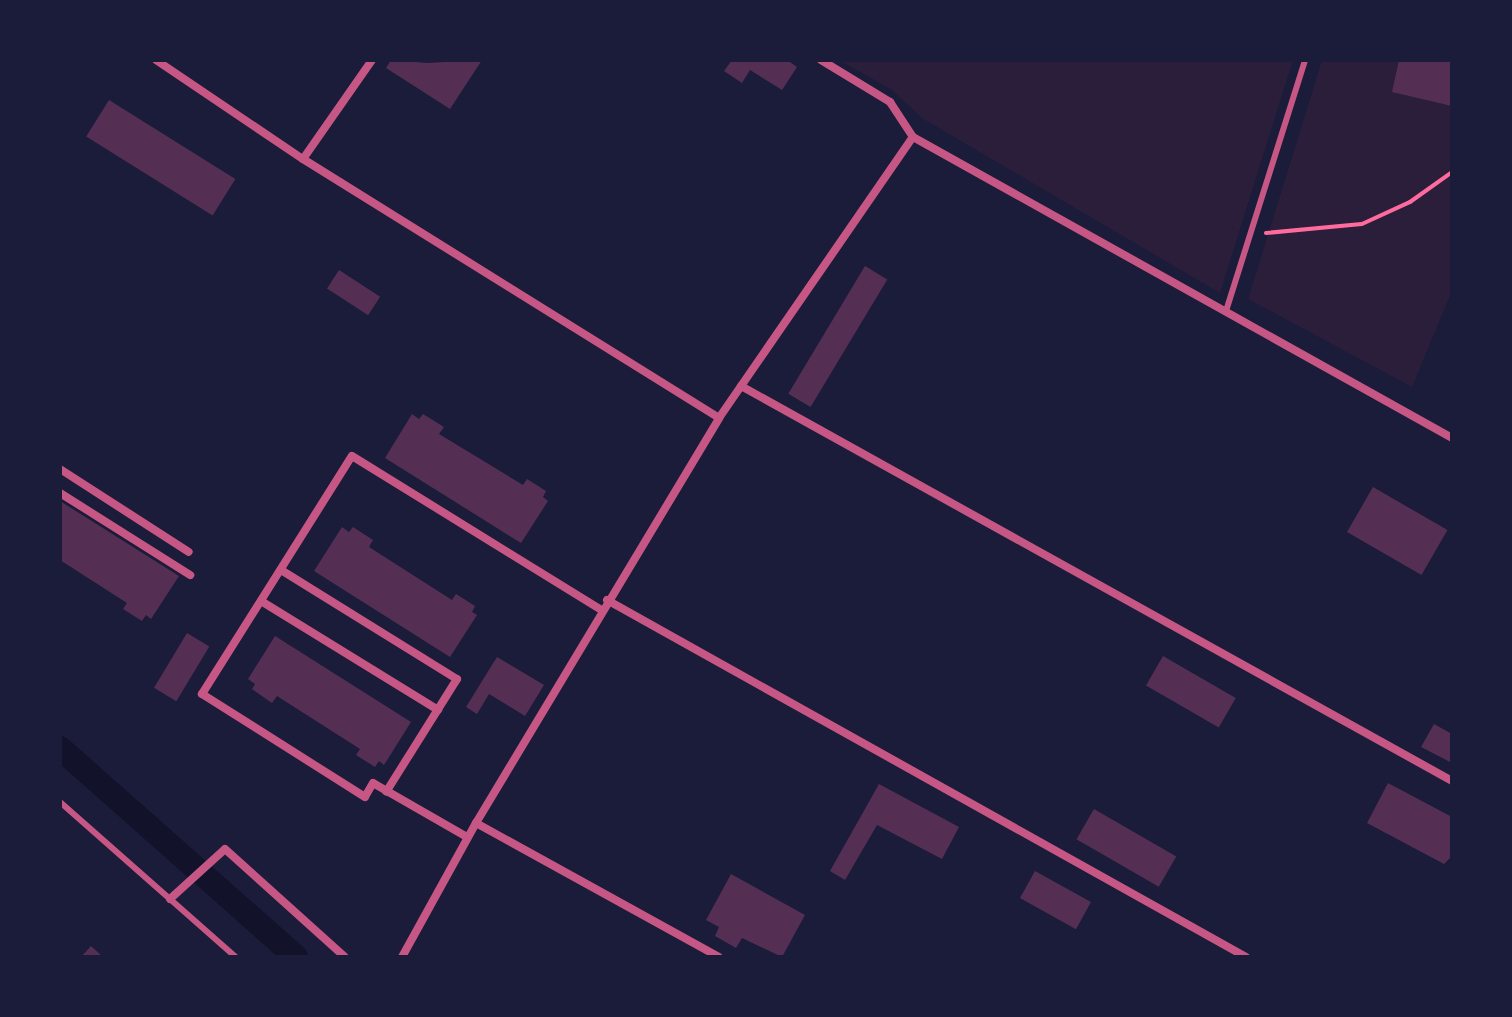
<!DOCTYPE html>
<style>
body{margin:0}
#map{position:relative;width:1512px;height:1017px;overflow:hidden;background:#1b1b3a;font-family:Figtree,sans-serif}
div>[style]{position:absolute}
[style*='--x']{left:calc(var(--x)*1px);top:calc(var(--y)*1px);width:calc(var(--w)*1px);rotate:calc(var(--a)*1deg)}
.green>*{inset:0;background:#2a1e3b}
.canal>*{height:24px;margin:-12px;padding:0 12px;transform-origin:12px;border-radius:12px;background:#12122b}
.building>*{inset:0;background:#542f53;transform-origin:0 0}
.path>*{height:4px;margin:-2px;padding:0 2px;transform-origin:2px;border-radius:2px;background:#ff6b9d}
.service>*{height:6px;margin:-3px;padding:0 3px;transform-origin:3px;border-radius:3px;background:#c65784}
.minor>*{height:8px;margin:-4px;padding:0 4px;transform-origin:4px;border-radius:4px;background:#c65784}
span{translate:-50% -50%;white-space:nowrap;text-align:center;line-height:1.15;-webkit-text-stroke:6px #1b1b3a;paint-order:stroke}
.frame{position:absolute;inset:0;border:62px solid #1b1b3a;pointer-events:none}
</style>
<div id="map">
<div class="green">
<div style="clip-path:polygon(839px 60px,1293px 60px,1220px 293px,922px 118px,892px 90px)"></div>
<div style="clip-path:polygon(1322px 60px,1452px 60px,1452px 291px,1412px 387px,1248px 299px)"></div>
</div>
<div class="canal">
<div style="--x:60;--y:748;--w:315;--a:41.5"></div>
</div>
<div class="building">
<div style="clip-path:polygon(391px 60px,427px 63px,482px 60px,450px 109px,386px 68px)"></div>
<div style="clip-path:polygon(732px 60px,787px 60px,797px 67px,782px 90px,750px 70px,742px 83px,724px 71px)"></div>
<div style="clip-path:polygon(1399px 60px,1452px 60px,1452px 106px,1392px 92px)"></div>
<div style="left:109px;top:100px;width:149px;height:43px;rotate:32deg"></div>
<div style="left:865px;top:266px;width:26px;height:149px;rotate:31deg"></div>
<div style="left:339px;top:270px;width:49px;height:22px;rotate:33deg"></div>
<div style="clip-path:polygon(412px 414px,419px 419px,423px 414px,444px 427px,439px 434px,523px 485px,527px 479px,546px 491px,543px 497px,548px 501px,521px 543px,385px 458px)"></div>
<div style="left:1373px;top:487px;width:86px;height:52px;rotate:30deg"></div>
<div style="clip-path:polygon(60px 501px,179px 576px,151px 619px,146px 615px,142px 621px,123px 609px,127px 603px,60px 560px)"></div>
<div style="clip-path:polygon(342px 527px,349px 532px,353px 527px,373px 540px,369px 547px,452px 600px,456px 594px,475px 606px,472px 612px,477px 615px,450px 657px,314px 571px)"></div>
<div style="left:187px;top:633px;width:26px;height:64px;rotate:31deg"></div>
<div style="clip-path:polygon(275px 636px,411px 722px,384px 765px,379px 761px,375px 767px,356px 755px,360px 749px,277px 696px,272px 703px,252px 689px,255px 684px,248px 679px)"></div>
<div style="left:1163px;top:656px;width:84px;height:34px;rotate:30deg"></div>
<div style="clip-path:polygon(497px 657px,544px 685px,525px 716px,489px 694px,477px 714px,466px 707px)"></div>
<div style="clip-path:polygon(1434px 724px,1452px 734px,1452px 763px,1421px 747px)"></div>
<div style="clip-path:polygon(1388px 783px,1452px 817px,1452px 856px,1444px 864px,1367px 823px)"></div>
<div style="clip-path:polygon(879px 784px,959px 827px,942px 859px,877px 825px,845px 880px,830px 871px)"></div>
<div style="left:1094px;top:809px;width:95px;height:35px;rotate:30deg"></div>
<div style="left:1035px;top:871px;width:64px;height:31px;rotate:29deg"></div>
<div style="clip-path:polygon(731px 874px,805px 915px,782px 957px,742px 938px,736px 948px,715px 936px,719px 927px,706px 920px)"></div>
<div style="clip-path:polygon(91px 946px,103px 957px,81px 957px)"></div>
</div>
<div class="path">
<div style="--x:1266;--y:233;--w:96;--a:-5.4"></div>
<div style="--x:1362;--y:224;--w:53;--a:-24.6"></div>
<div style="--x:1410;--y:202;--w:52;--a:-35.5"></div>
</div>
<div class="service">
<div style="--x:1226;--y:311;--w:263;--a:-72.5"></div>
<div style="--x:60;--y:802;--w:235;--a:41.4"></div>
</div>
<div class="minor">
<div style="--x:156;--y:60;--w:177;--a:34"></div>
<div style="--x:303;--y:159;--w:490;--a:31.9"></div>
<div style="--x:821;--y:60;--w:81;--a:31.3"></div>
<div style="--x:890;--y:102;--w:42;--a:56.7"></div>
<div style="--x:913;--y:137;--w:617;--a:29.18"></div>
<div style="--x:303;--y:159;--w:121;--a:-55.1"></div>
<div style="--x:741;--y:386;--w:813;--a:29.05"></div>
<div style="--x:60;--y:469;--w:153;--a:32.8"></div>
<div style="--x:60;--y:493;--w:154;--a:32.2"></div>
<div style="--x:281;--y:570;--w:207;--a:31.8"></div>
<div style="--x:457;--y:679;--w:133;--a:122.1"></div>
<div style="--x:607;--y:600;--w:732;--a:29.19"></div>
<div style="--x:261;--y:601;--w:208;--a:31.6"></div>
<div style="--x:476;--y:823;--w:277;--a:28.9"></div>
<div style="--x:467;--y:837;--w:108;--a:-150.1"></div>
<div style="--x:373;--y:783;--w:16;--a:120"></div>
<div style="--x:365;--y:797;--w:193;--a:-147.7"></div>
<div style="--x:202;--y:694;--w:281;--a:-57.8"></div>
<div style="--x:352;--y:456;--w:293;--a:31.7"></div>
<div style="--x:170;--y:899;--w:74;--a:-42.3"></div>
<div style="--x:225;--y:849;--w:161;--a:42"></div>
<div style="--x:402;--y:957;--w:153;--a:-61.1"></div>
<div style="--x:476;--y:823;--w:472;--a:-59"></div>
<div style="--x:719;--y:418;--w:341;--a:-55.4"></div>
</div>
<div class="frame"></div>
</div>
